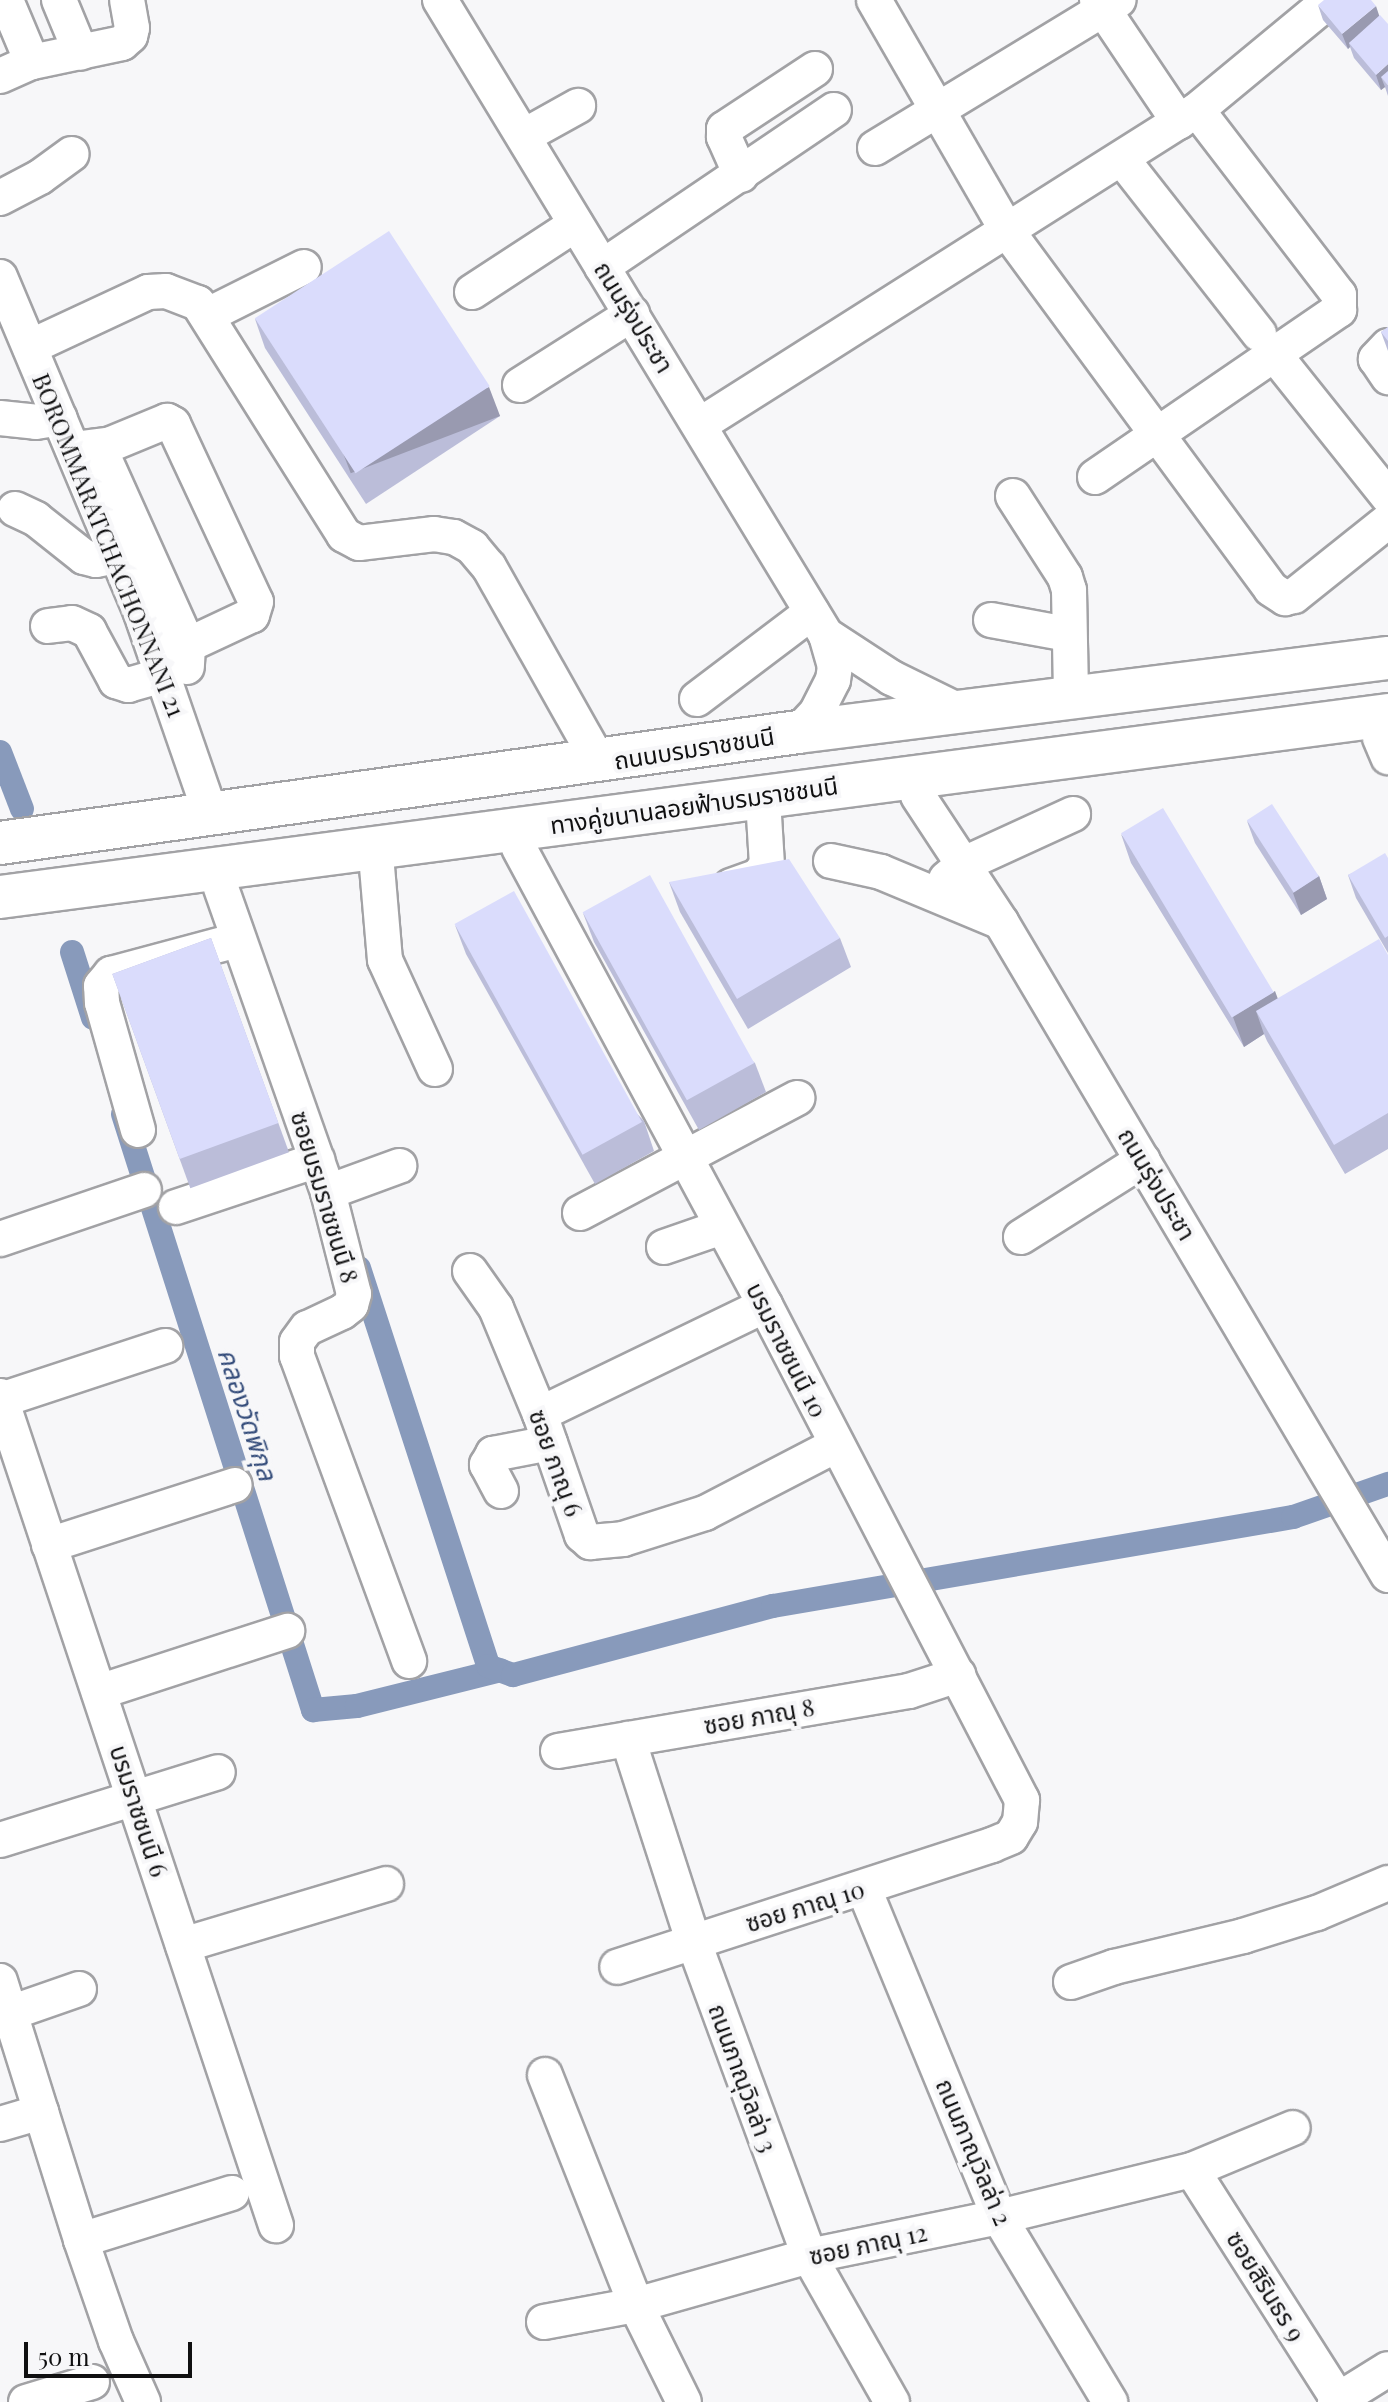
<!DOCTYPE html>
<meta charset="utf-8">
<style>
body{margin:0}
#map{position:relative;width:1388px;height:2402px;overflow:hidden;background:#f7f7f9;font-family:"Playfair Display","Noto Sans Thai",serif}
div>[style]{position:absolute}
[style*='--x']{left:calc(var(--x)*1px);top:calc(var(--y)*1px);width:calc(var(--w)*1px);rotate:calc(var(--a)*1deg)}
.canal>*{height:24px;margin:-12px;padding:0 12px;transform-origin:12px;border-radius:12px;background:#889abb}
.roads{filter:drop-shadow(2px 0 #a2a2a5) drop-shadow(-2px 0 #a2a2a5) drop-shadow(0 2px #a2a2a5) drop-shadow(0 -2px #a2a2a5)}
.minor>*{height:34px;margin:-17px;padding:0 17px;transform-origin:17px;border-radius:17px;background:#fff}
.major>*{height:42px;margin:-21px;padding:0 21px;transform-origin:21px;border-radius:21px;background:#fff}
.wall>*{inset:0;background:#bbbdd9;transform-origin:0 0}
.shaded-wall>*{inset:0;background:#999ab0;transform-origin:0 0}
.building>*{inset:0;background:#dadcfc;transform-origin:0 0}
span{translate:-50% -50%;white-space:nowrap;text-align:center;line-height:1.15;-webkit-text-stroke:8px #f7f7f9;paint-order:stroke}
.street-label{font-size:24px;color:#101011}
.water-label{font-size:26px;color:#344c7a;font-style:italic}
.scale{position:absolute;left:24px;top:2342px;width:168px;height:36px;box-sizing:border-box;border:4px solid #101011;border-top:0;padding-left:10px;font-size:24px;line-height:28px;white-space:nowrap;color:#101011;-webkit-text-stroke:6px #f7f7f9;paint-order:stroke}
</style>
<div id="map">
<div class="canal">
<div style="--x:0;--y:752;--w:61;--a:68.9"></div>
<div style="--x:72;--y:952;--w:69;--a:72.3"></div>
<div style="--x:123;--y:1114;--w:626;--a:72.32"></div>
<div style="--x:313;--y:1710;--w:44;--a:-5.2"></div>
<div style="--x:357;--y:1706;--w:148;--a:-14"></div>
<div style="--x:359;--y:1268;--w:418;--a:72"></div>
<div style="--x:488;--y:1666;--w:27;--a:20"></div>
<div style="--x:513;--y:1675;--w:269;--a:-14.9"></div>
<div style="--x:773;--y:1606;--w:528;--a:-9.71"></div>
<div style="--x:1293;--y:1517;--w:101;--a:-19.2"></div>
</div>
<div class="roads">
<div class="minor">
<div style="--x:59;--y:0;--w:57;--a:67.5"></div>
<div style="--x:440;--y:0;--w:743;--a:58.71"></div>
<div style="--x:826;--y:635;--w:32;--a:74"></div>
<div style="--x:835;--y:666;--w:14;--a:98"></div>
<div style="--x:833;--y:680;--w:37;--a:117"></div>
<div style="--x:816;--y:713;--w:26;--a:133"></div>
<div style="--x:874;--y:0;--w:268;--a:60"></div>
<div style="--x:1008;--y:232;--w:443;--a:53.6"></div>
<div style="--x:1271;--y:589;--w:17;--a:33"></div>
<div style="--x:1285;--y:598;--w:9;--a:-13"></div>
<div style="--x:1294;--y:596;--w:120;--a:-38.6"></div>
<div style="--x:1097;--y:0;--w:147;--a:56.1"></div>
<div style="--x:32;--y:62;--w:92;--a:-11.9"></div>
<div style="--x:122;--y:43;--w:11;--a:-41"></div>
<div style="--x:130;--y:36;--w:8;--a:-76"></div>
<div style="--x:132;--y:28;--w:28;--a:-100"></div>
<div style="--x:0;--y:76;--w:35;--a:-24"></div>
<div style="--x:32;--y:62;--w:67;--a:-112.8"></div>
<div style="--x:524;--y:136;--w:62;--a:-29.1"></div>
<div style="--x:875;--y:148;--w:285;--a:-31.3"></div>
<div style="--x:1122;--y:159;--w:222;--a:51.9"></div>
<div style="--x:741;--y:175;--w:42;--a:-114.1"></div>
<div style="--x:724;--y:137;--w:8;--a:-90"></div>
<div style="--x:724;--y:129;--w:109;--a:-33.4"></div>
<div style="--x:0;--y:198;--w:45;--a:-27.7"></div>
<div style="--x:40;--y:177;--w:39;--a:-36"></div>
<div style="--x:602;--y:267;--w:280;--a:-34.1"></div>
<div style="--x:0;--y:277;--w:364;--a:67.2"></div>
<div style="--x:141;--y:613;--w:214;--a:70.9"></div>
<div style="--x:472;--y:292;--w:124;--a:-33.2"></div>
<div style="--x:208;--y:315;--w:107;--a:-26.6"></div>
<div style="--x:1388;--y:346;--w:18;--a:133"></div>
<div style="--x:1376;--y:359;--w:22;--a:56"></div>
<div style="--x:30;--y:347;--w:130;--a:-25"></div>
<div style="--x:148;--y:292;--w:18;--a:-3"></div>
<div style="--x:166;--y:291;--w:34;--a:21"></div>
<div style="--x:198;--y:303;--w:274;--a:57.8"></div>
<div style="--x:344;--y:535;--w:17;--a:28"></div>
<div style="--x:359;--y:543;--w:76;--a:-6.8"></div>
<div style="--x:434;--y:534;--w:20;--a:9"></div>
<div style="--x:454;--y:537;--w:21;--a:29"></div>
<div style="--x:472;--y:547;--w:26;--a:50"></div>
<div style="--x:489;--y:567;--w:224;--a:60.6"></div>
<div style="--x:1274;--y:354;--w:183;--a:51.4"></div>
<div style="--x:520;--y:385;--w:133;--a:-32.4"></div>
<div style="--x:0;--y:418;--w:36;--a:6"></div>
<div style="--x:36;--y:422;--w:24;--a:-9"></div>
<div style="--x:701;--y:424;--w:587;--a:-32.34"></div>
<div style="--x:1197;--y:110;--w:173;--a:-39.6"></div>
<div style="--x:99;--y:447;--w:217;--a:65.8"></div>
<div style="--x:188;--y:645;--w:22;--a:93"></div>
<div style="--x:73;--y:449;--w:38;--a:-7"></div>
<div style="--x:111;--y:444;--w:61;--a:-22.3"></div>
<div style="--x:167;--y:421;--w:7;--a:27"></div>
<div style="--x:173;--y:424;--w:196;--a:65"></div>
<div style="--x:256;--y:602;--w:14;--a:107"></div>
<div style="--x:252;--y:615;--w:104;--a:154.9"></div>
<div style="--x:1095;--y:477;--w:296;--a:-34.4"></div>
<div style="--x:1339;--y:310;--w:15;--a:-90"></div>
<div style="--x:1339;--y:295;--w:233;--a:-127.5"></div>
<div style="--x:1013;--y:496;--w:96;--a:57.3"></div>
<div style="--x:1065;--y:577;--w:14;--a:73"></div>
<div style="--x:1069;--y:590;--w:105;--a:88.9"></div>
<div style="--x:15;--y:509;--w:23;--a:25"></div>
<div style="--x:36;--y:519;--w:61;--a:38.4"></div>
<div style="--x:84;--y:557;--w:12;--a:14"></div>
<div style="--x:96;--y:560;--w:21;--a:-11"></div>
<div style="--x:991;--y:620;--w:77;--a:10.4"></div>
<div style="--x:48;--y:626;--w:24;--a:-7"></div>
<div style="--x:72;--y:623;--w:19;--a:25"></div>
<div style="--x:89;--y:631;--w:57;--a:61.6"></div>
<div style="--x:116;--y:681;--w:13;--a:18"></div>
<div style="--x:128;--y:685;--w:37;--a:-16"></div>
<div style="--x:826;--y:635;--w:79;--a:33.1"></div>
<div style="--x:892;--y:678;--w:75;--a:26.2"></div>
<div style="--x:697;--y:699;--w:144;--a:-37.1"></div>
<div style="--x:1380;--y:738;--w:21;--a:67"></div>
<div style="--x:918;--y:796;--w:151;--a:56.6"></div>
<div style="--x:1001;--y:922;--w:759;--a:59.35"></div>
<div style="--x:519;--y:848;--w:519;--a:61.71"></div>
<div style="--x:765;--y:1305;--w:558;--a:62.56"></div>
<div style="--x:1022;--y:1800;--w:22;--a:95"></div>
<div style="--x:1020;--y:1822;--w:17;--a:121"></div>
<div style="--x:1011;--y:1837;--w:21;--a:157"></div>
<div style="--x:992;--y:1845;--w:394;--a:162"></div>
<div style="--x:831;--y:861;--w:51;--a:12.4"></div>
<div style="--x:881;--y:872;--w:130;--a:22.6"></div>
<div style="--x:377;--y:867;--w:93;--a:85.1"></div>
<div style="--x:385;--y:960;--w:120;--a:65.4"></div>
<div style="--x:946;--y:879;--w:23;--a:-40"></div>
<div style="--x:964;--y:864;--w:120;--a:-24.6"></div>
<div style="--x:731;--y:886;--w:29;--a:-20"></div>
<div style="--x:758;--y:876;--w:14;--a:-51"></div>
<div style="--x:767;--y:865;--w:49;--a:-93.5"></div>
<div style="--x:221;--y:888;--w:322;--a:70.6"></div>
<div style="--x:328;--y:1192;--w:105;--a:75.7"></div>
<div style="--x:354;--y:1294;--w:11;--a:105"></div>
<div style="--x:351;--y:1305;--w:11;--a:142"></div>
<div style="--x:342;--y:1312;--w:38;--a:155"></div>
<div style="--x:307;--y:1328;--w:17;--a:126"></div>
<div style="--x:297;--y:1342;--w:14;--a:90"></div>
<div style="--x:297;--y:1356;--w:325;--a:69.8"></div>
<div style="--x:138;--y:1130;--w:132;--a:-105.8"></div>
<div style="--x:102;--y:1003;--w:17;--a:-93"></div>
<div style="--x:101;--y:986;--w:16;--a:-50"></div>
<div style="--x:111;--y:974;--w:131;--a:-15"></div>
<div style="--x:328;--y:1192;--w:76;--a:-20.1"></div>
<div style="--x:176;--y:1207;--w:149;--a:-18.4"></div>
<div style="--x:580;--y:1213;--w:246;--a:-27.9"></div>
<div style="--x:1021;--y:1237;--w:144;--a:-32.3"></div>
<div style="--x:0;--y:1239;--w:152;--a:-18.8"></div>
<div style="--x:664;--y:1247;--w:61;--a:-19"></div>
<div style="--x:470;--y:1271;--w:45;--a:54.9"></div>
<div style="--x:496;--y:1308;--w:115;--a:67.5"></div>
<div style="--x:540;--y:1414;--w:128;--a:70.9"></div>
<div style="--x:582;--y:1535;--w:11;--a:41"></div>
<div style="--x:590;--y:1542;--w:33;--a:-5"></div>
<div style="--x:623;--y:1539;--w:86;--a:-17.6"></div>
<div style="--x:705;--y:1513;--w:148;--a:-27.4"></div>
<div style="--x:0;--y:1396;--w:874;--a:71.59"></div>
<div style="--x:1;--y:1400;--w:173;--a:-18.2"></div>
<div style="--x:540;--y:1414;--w:250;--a:-25.8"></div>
<div style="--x:501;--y:1491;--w:30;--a:-118"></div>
<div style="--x:487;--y:1465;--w:13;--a:-61"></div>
<div style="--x:493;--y:1454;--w:58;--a:-10.9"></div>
<div style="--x:49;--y:1545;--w:195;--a:-17.9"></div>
<div style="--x:99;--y:1692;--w:198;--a:-18"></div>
<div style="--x:628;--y:1739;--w:211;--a:72.1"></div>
<div style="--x:693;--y:1940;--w:337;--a:69.8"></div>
<div style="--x:809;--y:2256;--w:168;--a:60.4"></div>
<div style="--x:558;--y:1751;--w:356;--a:-9.7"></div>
<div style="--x:909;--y:1691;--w:52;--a:-18.1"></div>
<div style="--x:0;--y:1840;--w:228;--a:-17.3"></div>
<div style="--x:864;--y:1889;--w:355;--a:67.6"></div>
<div style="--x:999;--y:2217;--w:216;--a:59"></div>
<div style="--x:183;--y:1945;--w:212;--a:-16.7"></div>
<div style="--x:0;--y:1981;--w:271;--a:72.6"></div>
<div style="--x:81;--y:2240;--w:107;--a:70.9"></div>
<div style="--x:116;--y:2341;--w:67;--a:66.1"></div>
<div style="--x:1071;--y:1982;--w:46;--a:-19.2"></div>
<div style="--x:1114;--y:1967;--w:133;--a:-13.5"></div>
<div style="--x:1243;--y:1936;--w:77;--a:-17.3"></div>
<div style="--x:1317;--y:1913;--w:77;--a:-22.9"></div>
<div style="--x:0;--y:2009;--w:11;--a:22"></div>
<div style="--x:10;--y:2013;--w:73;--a:-19.2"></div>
<div style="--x:545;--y:2075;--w:247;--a:68.4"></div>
<div style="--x:636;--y:2305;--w:108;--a:63.7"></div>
<div style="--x:0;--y:2124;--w:43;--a:-16.3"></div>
<div style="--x:1192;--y:2170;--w:275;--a:57.5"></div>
<div style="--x:81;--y:2240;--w:158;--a:-17.3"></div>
<div style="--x:544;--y:2322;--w:94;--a:-10.5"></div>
<div style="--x:636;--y:2305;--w:180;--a:-15.8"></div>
<div style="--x:809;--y:2256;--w:194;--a:-11.6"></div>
<div style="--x:999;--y:2217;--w:199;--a:-13.7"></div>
<div style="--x:1192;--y:2170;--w:109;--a:-22.6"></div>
<div style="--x:26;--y:2402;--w:69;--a:-16.9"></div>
<div style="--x:1335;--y:2402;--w:62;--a:-31.9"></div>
</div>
<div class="major">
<div style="--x:0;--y:843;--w:806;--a:-7.92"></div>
<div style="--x:798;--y:732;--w:595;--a:-7.15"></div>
<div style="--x:0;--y:897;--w:1400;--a:-7.47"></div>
</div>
</div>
<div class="wall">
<div style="clip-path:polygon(1318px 5px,1388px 85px,1388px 96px,1385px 87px,1381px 90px,1354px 58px,1350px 47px,1348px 49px,1323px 20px)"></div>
<div style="clip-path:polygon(255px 319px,500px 416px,366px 504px,265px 348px)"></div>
<div style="clip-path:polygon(1388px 327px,1388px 351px,1381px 332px)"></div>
<div style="clip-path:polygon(1247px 821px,1319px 876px,1327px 899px,1301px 915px,1255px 843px)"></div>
<div style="clip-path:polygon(1121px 834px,1278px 999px,1388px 955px,1388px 1149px,1345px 1174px,1267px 1041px,1264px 1034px,1244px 1047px,1131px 863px)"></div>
<div style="clip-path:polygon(1388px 858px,1388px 953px,1356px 898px,1348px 875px)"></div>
<div style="clip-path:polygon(669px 882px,840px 938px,851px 967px,748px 1029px,680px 912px)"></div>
<div style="clip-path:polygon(583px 913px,755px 1063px,766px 1092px,699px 1130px,594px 942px)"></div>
<div style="clip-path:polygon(455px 925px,644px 1121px,654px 1151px,595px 1184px,466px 954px)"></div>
<div style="left:211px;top:938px;width:228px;height:105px;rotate:70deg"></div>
</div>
<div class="shaded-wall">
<div style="clip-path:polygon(1376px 6px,1381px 21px,1349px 43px,1350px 47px,1348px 49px,1342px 34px)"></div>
<div style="clip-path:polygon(1388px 64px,1388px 84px,1381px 77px,1385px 87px,1381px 90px,1376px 75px)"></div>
<div style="left:489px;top:387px;width:31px;height:160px;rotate:69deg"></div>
<div style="clip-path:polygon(1319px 876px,1327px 899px,1301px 915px,1293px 893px)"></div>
<div style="clip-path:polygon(1275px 991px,1286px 1021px,1256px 1011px,1264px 1034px,1244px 1047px,1233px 1017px)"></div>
</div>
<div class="building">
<div style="clip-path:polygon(1324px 0,1371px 0,1376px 6px,1342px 34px,1318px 5px)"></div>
<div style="clip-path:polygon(1380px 15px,1388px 24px,1388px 64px,1376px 75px,1349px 43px)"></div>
<div style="clip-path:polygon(1388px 71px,1388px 85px,1381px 77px)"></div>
<div style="left:389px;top:231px;width:185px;height:160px;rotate:57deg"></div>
<div style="clip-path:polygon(1388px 327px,1388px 341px,1381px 332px)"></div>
<div style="left:1272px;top:804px;width:86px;height:30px;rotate:57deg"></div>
<div style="left:1163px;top:808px;width:215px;height:49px;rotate:59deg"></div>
<div style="clip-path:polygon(1385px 853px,1388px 858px,1388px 936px,1385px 938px,1348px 875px)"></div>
<div style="clip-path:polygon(789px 859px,840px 938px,737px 999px,669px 882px)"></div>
<div style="left:650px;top:875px;width:215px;height:77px;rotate:61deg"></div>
<div style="left:514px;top:891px;width:264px;height:68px;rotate:61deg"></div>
<div style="left:211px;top:938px;width:197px;height:105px;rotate:70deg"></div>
<div style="clip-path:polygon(1379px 939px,1388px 955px,1388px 1113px,1334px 1145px,1256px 1011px)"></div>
</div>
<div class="street-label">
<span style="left:634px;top:317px;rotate:58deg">ถนนรุ่งประชา</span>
<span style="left:109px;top:545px;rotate:68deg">BOROMMARATCHACHONNANI 21</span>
<span style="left:694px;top:748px;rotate:-9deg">ถนนบรมราชชนนี</span>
<span style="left:694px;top:805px;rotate:-8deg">ทางคู่ขนานลอยฟ้าบรมราชชนนี</span>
<span style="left:1157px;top:1184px;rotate:59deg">ถนนรุ่งประชา</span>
<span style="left:325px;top:1197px;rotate:73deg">ซอยบรมราชชนนี 8</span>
<span style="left:787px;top:1350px;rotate:63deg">บรมราชชนนี 10</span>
<span style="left:556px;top:1463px;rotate:70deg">ซอย ภาณุ 6</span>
<span style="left:759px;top:1716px;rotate:-10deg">ซอย ภาณุ 8</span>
<span style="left:139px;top:1811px;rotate:72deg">บรมราชชนนี 6</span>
<span style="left:805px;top:1906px;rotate:-17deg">ซอย ภาณุ 10</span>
<span style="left:743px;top:2078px;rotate:70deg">ถนนภาณุวิลล่า 3</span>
<span style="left:974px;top:2152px;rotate:67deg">ถนนภาณุวิลล่า 2</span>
<span style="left:868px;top:2244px;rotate:-12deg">ซอย ภาณุ 12</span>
<span style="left:1266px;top:2286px;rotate:58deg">ซอยสิรินธร 9</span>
</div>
<div class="water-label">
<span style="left:248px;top:1414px;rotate:72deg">คลองวัดพิกุล</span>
</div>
<div class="scale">50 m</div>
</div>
